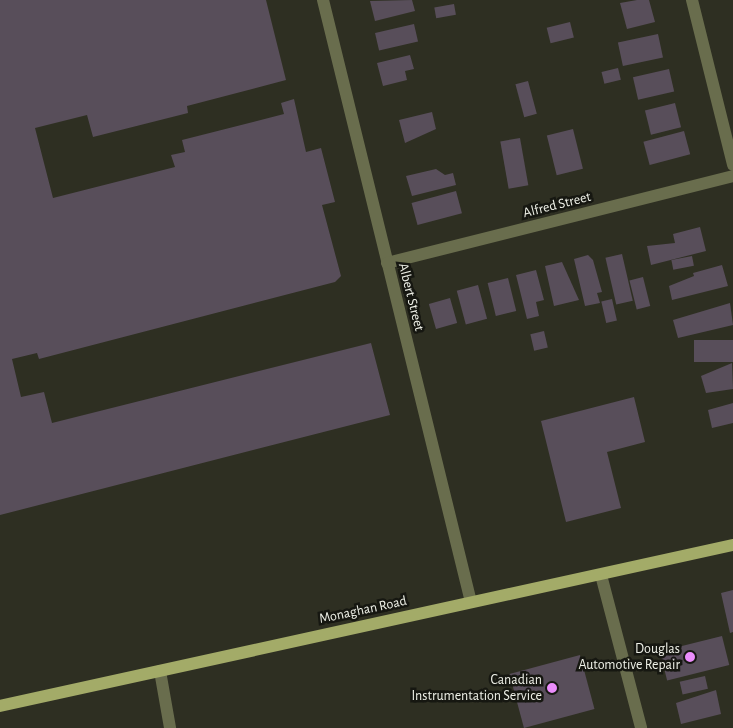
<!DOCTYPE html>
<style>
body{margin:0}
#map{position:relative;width:733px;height:728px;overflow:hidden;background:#2e2f22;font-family:"Alegreya Sans",sans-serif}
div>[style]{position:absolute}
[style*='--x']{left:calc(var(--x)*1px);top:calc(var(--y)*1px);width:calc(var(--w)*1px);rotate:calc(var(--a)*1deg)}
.building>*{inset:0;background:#584e5a;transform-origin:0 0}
.minor>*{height:12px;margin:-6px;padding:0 6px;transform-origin:6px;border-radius:6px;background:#696d4d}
.major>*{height:12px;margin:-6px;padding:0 6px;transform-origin:6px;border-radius:6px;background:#a3ab68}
.dots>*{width:14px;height:14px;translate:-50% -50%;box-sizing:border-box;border:2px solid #161711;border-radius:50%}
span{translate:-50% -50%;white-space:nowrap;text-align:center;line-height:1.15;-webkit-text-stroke:5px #161711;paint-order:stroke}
.street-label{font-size:14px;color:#eff1e8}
.poi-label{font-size:14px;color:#eff1e8}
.right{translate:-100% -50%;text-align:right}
</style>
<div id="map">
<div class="building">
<div style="clip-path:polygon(0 0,266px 0,286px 80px,187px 106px,188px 113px,93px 137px,87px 115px,35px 128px,53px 198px,175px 167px,171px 155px,185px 152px,182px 140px,284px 114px,281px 103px,294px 99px,306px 152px,321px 148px,335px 202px,322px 205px,341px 276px,335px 282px,39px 359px,37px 353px,12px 359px,21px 397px,44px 392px,52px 423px,371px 343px,390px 415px,0 515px)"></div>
<div style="clip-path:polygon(412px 0,415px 11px,375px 21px,370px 1px)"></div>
<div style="clip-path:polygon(637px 0,649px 0,655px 22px,627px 29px,620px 3px)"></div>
<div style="left:454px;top:4px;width:11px;height:20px;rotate:80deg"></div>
<div style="left:570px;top:22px;width:16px;height:24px;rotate:76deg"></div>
<div style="left:414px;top:24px;width:18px;height:40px;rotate:77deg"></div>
<div style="left:658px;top:34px;width:24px;height:41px;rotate:78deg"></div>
<div style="clip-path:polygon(410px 55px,414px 69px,405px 71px,407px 80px,383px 86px,377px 63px)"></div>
<div style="left:618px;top:68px;width:12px;height:17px;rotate:76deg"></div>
<div style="left:669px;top:69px;width:23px;height:37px;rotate:77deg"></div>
<div style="left:528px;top:81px;width:34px;height:13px;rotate:75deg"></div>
<div style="left:675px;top:103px;width:25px;height:31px;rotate:76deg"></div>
<div style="clip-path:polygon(432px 112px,436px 129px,405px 143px,399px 120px)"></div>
<div style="left:573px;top:129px;width:41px;height:27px;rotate:76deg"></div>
<div style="left:684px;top:131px;width:24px;height:42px;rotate:75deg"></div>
<div style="left:520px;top:138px;width:48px;height:20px;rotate:80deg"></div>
<div style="clip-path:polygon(436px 169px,445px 175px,453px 173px,456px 185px,412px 196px,406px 176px)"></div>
<div style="left:456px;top:191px;width:23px;height:46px;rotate:75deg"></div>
<div style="clip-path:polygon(700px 227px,706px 251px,651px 265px,647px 246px,675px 243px,673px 234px)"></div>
<div style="left:622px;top:254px;width:48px;height:17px;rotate:77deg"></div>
<div style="clip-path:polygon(588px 255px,593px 260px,602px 292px,597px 293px,600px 303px,585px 306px,574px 259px)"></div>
<div style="left:692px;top:256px;width:10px;height:21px;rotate:79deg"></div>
<div style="clip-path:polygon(562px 262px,579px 300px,554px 306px,545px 266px)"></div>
<div style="clip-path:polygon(722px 265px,728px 286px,672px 300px,669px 286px,694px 276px,693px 273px)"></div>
<div style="clip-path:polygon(536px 270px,544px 300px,536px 302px,539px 316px,527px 319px,516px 275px)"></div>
<div style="left:643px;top:277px;width:30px;height:14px;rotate:76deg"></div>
<div style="left:508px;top:278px;width:34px;height:21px;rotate:76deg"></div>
<div style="left:478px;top:285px;width:35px;height:22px;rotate:75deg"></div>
<div style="left:450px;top:298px;width:26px;height:22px;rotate:74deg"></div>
<div style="left:612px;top:299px;width:22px;height:11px;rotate:77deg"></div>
<div style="clip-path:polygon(730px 303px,733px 325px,678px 338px,673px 320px)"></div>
<div style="left:544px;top:331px;width:17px;height:14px;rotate:77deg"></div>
<div style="left:733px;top:340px;width:22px;height:39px;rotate:90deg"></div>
<div style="clip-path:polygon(732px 363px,733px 389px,706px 393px,701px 376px)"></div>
<div style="clip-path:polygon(634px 397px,645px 442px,607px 452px,621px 508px,566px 522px,541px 421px)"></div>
<div style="clip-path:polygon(733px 403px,733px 423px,712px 428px,708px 410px)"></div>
<div style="clip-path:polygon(733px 590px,733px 632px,730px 633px,721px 593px)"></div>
<div style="left:722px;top:636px;width:30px;height:64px;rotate:76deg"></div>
<div style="left:580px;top:655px;width:56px;height:73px;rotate:75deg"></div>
<div style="left:705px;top:676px;width:13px;height:26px;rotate:77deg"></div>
<div style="clip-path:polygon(716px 690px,721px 714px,681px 724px,676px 703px)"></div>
</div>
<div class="minor">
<div style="--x:323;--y:0;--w:620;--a:76.19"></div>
<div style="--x:692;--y:0;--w:170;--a:76"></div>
<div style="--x:387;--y:263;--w:357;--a:-14.1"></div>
<div style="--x:601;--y:575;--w:158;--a:75.3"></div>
<div style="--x:160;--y:671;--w:58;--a:80"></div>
</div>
<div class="major">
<div style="--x:0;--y:706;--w:750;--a:-12.39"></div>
</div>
<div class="dots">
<div style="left:690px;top:657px;background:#eb8dfb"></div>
<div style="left:552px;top:688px;background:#eb8dfb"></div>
</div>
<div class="street-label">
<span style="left:557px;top:205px;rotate:-14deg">Alfred Street</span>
<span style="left:411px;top:297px;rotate:76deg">Albert Street</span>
<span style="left:363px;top:610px;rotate:-12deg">Monaghan Road</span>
</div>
<div class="poi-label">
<span class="right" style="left:680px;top:657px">Douglas<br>Automotive Repair</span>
<span class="right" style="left:542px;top:688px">Canadian<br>Instrumentation Service</span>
</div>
</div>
